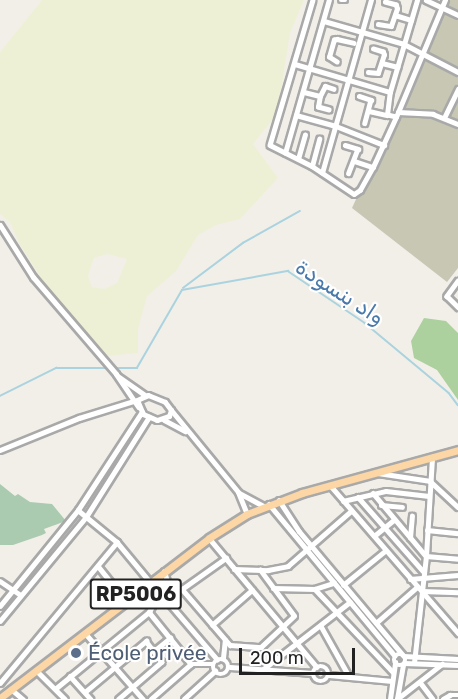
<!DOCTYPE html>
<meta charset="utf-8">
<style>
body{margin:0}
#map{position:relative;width:458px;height:699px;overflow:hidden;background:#f2efe9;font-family:Rubik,Cairo,sans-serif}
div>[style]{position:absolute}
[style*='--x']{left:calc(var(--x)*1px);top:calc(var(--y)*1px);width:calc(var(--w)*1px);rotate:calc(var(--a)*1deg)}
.construction>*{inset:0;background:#c7c7b4}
.farmland>*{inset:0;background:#eef0d5}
.forest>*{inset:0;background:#add19e}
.cemetery>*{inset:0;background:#aacbaf}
.stream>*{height:1.5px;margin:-0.75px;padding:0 0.75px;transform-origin:0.75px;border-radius:0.75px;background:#aad3df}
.roads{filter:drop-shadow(2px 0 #a9a9a9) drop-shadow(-2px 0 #a9a9a9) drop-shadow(0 2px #a9a9a9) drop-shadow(0 -2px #a9a9a9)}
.minor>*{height:4.5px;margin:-2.25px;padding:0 2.25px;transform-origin:2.25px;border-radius:2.25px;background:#fff}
.minor>.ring{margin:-2.25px;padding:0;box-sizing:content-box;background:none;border:4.5px solid #fff;border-radius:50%}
.tertiary>*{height:5px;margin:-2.5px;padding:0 2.5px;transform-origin:2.5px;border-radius:2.5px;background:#fff}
.primary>*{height:7px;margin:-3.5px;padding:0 3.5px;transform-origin:3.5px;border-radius:3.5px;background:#fcd6a4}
.dots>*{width:16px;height:16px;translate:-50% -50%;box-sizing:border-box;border:3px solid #fff;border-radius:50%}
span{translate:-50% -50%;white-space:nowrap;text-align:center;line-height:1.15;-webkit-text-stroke:4.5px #fff;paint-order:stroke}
.shield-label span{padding:2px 4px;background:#fff;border:2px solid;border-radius:4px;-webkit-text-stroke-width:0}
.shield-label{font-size:20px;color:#222;font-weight:700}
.service-label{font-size:21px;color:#4e5e75}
.left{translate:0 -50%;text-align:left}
.water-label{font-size:22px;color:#4a7aab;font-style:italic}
.scale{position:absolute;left:239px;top:648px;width:116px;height:27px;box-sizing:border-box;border:3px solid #222;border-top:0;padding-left:8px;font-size:18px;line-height:21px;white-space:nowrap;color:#222;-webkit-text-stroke:4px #fff;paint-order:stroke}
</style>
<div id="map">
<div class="construction">
<div style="clip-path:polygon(448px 0,458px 0,458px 268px,447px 282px,352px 208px)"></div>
</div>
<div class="farmland">
<div style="clip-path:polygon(evenodd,42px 0,304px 0,290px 33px,277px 114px,253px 144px,278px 178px,240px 219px,216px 225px,198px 235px,176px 271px,147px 296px,138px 329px,138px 353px,107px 356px,48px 289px,19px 243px,10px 222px,0 214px,0 52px,42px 0,107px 254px,127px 259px,117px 283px,104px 289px,92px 287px,88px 276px,94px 258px,107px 254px)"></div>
</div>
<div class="forest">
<div style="clip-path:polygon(424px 318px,446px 321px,458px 333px,458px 400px,437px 370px,414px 358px,411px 341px)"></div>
</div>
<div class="cemetery">
<div style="clip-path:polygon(0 484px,15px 496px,18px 494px,30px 502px,52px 504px,66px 521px,44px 529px,46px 533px,42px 535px,13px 545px,0 545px)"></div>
</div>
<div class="stream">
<div style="--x:183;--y:288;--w:75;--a:-36.9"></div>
<div style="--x:243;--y:243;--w:65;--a:-29.3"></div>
<div style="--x:112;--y:368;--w:25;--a:0"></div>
<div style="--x:137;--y:368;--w:90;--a:-60"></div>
<div style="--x:182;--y:290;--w:108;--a:-10.2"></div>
<div style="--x:288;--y:271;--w:93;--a:34"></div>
<div style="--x:365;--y:323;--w:109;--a:39.8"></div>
<div style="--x:449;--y:393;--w:15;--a:53"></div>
<div style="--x:0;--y:396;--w:63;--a:-26.6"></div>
<div style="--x:56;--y:368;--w:51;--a:0"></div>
</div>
<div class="roads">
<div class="minor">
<div style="--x:313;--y:0;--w:151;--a:106.5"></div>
<div style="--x:270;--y:145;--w:47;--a:26.6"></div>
<div style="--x:312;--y:166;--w:50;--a:33.7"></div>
<div style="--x:354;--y:194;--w:7;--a:-34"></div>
<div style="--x:360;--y:190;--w:26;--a:-61"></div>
<div style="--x:373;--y:167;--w:55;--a:-65.3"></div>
<div style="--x:396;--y:117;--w:9;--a:-167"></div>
<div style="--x:387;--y:115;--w:23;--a:-83"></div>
<div style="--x:390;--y:92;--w:96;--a:-73.6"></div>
<div style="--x:341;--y:0;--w:4;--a:0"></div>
<div style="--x:426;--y:0;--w:35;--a:25"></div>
<div style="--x:395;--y:15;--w:17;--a:17"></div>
<div style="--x:324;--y:21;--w:83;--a:16"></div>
<div style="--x:404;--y:44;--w:61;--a:27.4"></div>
<div style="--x:378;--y:24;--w:13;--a:9"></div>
<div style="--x:391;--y:26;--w:18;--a:-71"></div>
<div style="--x:397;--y:9;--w:4;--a:-104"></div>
<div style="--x:396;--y:5;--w:11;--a:-165"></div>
<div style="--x:337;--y:62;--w:9;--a:-148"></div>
<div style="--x:329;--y:57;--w:18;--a:-74"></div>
<div style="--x:334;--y:40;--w:3;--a:-18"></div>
<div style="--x:337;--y:39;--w:17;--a:13"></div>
<div style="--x:382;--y:63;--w:16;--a:14"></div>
<div style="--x:295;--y:64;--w:99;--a:16.4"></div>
<div style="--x:368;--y:72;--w:10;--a:6"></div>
<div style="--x:378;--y:73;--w:19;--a:-72"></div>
<div style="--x:384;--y:55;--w:3;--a:-108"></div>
<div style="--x:383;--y:52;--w:10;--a:-163"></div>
<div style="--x:304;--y:92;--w:16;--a:14"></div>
<div style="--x:359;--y:96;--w:13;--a:18"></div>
<div style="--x:371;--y:100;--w:24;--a:105"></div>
<div style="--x:329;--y:110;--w:11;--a:-165"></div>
<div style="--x:318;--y:107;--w:11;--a:-80"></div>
<div style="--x:320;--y:96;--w:11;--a:-63"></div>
<div style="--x:325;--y:86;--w:9;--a:18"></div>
<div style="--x:369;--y:111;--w:18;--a:13"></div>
<div style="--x:398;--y:112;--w:35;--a:3"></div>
<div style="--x:433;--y:114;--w:27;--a:22"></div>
<div style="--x:296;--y:115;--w:41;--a:15.4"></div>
<div style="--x:336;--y:126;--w:52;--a:21.6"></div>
<div style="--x:396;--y:117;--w:127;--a:-67.3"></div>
<div style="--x:444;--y:118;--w:32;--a:-64"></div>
<div style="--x:345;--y:145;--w:14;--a:17"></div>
<div style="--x:358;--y:149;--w:26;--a:111"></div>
<div style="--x:285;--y:153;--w:159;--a:-74"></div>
<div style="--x:298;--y:159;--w:25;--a:-74"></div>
<div style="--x:354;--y:161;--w:20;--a:18"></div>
<div style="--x:312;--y:166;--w:28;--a:-75"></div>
<div style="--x:322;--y:173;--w:180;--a:-74.2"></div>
<div style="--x:458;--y:281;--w:19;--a:126"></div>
<div style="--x:447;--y:296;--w:16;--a:45"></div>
<div style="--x:0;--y:450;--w:85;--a:-22.1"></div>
<div style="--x:79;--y:418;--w:58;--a:-17.2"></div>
<div style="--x:378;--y:473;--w:53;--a:8.7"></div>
<div style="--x:430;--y:481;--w:38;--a:43"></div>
<div style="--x:330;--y:485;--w:196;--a:49.1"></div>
<div style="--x:373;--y:493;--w:82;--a:49.9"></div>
<div style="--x:426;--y:556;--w:32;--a:5"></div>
<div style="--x:358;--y:497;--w:98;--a:48.7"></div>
<div style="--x:279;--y:500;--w:37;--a:57"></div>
<div style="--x:299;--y:531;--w:162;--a:50"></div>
<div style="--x:343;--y:501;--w:44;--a:-13.1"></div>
<div style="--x:386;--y:491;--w:43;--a:6.6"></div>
<div style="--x:269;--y:504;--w:197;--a:50.3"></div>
<div style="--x:381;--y:505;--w:21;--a:5"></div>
<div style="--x:78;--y:510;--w:50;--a:39.4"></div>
<div style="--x:117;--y:542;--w:53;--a:50.3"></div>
<div style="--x:427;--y:530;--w:31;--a:6"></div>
<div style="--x:374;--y:536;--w:26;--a:-39"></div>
<div style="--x:209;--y:538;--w:168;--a:50.1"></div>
<div style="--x:410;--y:538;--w:22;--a:-85"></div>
<div style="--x:98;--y:566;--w:45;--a:51.3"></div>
<div style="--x:234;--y:569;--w:34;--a:2"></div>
<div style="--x:268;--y:570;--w:20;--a:-11"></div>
<div style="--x:288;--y:566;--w:84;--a:-41.1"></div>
<div style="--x:410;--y:579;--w:48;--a:-4.8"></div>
<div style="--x:0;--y:581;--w:25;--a:34"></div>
<div style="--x:343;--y:585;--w:54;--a:-39"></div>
<div style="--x:273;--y:588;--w:42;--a:1.4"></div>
<div style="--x:315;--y:589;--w:114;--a:46.8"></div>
<div style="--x:182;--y:589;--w:74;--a:49.4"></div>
<div style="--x:230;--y:645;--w:31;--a:4"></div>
<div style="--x:261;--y:647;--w:45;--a:-43.2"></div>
<div style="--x:294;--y:616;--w:57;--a:-126.5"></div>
<div style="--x:315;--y:589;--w:20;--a:-18"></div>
<div style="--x:141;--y:590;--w:14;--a:45"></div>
<div style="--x:151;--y:600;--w:13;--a:-13"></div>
<div style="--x:164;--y:597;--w:10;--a:-61"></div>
<div style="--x:169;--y:588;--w:17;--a:-107"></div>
<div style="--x:422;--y:591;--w:36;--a:2"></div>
<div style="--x:168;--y:593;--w:15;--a:-16"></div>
<div style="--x:182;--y:589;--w:54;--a:-35.2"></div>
<div style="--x:164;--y:597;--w:82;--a:49.5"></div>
<div style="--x:0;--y:606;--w:124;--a:-50.9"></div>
<div style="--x:78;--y:510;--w:117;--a:-56.9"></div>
<div style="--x:149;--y:612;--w:67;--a:51.1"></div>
<div style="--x:0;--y:621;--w:135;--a:-50.4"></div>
<div style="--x:86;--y:517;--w:118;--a:-57.8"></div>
<div style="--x:376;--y:623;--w:55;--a:-41.3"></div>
<div style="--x:212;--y:625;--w:53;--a:-41.2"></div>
<div style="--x:321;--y:626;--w:57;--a:60.8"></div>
<div style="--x:85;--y:633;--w:88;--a:48.7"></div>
<div style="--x:154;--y:651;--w:21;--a:-39"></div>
<div class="ring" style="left:394.5px;top:654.5px;width:6.5px;height:6.5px"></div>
<div style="--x:404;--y:656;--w:54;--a:3.2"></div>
<div style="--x:223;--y:658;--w:18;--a:-84"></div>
<div class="ring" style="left:213px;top:659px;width:11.5px;height:11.5px"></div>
<div style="--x:404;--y:663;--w:54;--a:2.1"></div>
<div style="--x:414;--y:663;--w:108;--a:-83.6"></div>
<div style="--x:426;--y:556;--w:99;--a:-86.5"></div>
<div class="ring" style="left:313px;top:666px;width:11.5px;height:11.5px"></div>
<div style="--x:230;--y:667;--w:83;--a:4.1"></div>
<div style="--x:36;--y:670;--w:41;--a:45"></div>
<div style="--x:262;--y:670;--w:111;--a:-37.7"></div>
<div style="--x:329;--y:675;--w:63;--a:5.4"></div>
<div style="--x:70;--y:676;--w:31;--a:48"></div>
<div style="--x:420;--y:682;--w:21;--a:53"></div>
<div style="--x:0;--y:683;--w:183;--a:-50.3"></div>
<div style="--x:11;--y:689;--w:16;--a:40"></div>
<div style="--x:55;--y:689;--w:122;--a:-39.3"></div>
<div style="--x:149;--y:612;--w:13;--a:-61"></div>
<div style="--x:85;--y:692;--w:80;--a:-39.9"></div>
<div style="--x:146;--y:641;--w:26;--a:53"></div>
<div style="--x:162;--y:662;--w:57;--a:139.3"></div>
<div style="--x:151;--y:699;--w:53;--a:-41.2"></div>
<div style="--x:191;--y:664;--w:22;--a:0"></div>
<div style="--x:184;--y:699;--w:42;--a:-42.1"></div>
<div style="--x:390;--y:699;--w:37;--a:-82"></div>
<div style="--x:397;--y:699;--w:57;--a:-37.9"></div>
<div style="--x:397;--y:699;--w:35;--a:-80"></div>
<div style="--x:443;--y:699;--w:8;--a:-30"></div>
<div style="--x:450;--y:695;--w:8;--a:0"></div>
</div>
<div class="tertiary">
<div style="--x:0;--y:225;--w:62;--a:57.6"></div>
<div style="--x:33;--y:277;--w:128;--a:49.4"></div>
<div style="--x:116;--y:374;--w:40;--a:56"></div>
<div style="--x:119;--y:377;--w:32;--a:35"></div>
<div style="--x:148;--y:395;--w:18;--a:22"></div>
<div style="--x:165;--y:402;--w:10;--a:53"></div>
<div style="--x:171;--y:410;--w:6;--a:108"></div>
<div style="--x:169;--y:416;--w:13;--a:162"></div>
<div style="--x:157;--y:420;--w:15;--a:-157"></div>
<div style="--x:143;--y:414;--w:15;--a:-113"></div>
<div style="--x:137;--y:400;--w:12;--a:-24"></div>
<div style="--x:171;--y:410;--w:106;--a:50.7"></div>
<div style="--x:238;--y:492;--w:24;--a:68"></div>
<div style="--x:164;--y:420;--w:24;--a:28"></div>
<div style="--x:239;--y:493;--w:27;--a:28"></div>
</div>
<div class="primary">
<div style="--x:0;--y:698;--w:263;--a:-37.4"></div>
<div style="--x:209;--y:538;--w:45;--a:-32.3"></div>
<div style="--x:247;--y:514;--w:59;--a:-20.9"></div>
<div style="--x:302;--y:493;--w:162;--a:-15.4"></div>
</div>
</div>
<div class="dots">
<div style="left:76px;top:653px;background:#5c6f8a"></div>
</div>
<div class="shield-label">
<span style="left:136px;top:594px">RP5006</span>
</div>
<div class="service-label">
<span class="left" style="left:88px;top:653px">École privée</span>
</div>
<div class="water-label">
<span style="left:340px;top:292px;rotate:33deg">واد بنسودة</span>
</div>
<div class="scale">200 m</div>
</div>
